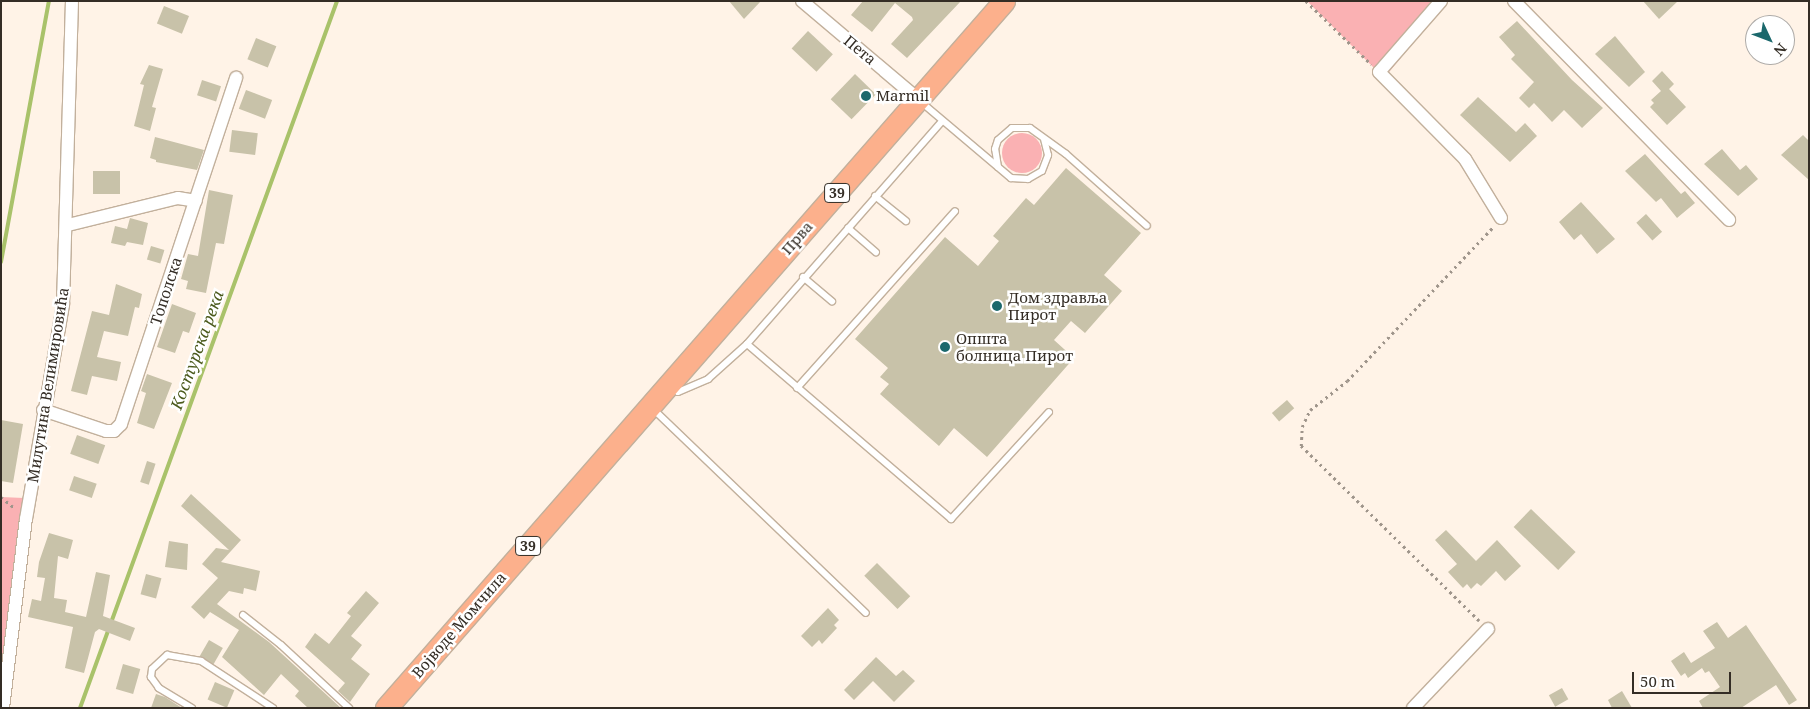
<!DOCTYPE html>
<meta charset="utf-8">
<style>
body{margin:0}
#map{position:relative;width:1810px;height:709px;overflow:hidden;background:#fff3e7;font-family:"Noto Serif",serif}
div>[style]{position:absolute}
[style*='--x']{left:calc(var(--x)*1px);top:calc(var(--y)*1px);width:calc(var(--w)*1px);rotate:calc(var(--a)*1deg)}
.green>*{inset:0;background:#fab1b3}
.round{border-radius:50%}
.stream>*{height:4px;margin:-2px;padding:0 2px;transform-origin:2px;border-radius:2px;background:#a9c26a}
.building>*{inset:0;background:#c8c2a9;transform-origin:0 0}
.path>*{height:2.5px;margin-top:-1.25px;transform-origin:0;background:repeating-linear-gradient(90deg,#9f958b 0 2.5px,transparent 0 6.5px)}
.roads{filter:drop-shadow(1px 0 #c2b09c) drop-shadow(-1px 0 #c2b09c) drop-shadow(0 1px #c2b09c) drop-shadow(0 -1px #c2b09c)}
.service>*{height:6px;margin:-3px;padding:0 3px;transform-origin:3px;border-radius:3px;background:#fff}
.minor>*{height:12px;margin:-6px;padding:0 6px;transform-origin:6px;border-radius:6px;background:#fff}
.primary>*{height:21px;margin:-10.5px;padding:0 10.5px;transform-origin:10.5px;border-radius:10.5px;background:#fcb08c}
.dots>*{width:14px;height:14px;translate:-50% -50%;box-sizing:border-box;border:2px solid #fff;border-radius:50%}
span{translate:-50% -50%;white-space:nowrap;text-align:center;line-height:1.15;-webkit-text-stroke:5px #fff;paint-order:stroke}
.shield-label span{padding:1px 4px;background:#fff;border:1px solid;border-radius:4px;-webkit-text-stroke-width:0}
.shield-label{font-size:14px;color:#342d25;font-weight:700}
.street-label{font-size:15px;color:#342d25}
.poi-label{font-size:15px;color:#342d25}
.left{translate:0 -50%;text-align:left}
.water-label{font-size:16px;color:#4b5a1c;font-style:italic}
.frame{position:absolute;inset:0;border:2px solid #342d25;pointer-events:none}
.north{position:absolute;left:1745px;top:15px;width:50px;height:50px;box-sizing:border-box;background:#fff;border:1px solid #aeaba8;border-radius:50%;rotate:133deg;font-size:14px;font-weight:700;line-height:20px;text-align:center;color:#342d25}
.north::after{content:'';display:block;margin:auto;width:18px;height:22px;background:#1b686c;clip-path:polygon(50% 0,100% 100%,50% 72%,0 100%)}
.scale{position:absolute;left:1632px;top:672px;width:99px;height:22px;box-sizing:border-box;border:2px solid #342d25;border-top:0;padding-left:6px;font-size:15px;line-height:18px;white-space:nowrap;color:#342d25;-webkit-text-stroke:4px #fff;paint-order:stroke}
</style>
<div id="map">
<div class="green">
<div style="clip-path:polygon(1307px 1px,1448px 1px,1384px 78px)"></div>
<div class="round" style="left:1002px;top:133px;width:40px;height:40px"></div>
<div style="clip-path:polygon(1px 497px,24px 498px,1px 675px)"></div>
</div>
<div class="stream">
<div style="--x:1;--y:262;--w:265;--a:-79.6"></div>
<div style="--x:80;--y:708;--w:752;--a:-70.02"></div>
</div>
<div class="building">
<div style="clip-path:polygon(729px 1px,761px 1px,744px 19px)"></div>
<div style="clip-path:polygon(863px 1px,961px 1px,907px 58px,891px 44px,913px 20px,912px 17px,895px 3px,872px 32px,851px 15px)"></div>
<div style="clip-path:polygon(1643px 1px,1678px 1px,1659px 19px)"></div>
<div style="left:164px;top:6px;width:27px;height:19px;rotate:22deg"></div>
<div style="clip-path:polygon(1517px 21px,1572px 80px,1603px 108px,1582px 128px,1564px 110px,1552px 122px,1534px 103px,1529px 108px,1519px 98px,1534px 82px,1511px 59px,1515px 55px,1499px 37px)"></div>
<div style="left:808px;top:31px;width:34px;height:24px;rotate:43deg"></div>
<div style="clip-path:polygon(1615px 36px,1645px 72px,1629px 87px,1595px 54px)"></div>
<div style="left:256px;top:38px;width:22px;height:23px;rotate:22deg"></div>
<div style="clip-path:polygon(149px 65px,163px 69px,152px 107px,156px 108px,150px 131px,134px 126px,144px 85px,140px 84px)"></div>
<div style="clip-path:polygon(1662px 71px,1674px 84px,1669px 89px,1686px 107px,1667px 125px,1650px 107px,1654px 103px,1651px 100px,1661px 91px,1652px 81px)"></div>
<div style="left:855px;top:74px;width:29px;height:35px;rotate:44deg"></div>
<div style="left:202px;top:80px;width:20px;height:16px;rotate:18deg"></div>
<div style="left:246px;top:90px;width:28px;height:20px;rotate:21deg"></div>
<div style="clip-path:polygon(1478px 97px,1516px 132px,1525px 123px,1537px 136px,1510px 162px,1460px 115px)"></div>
<div style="left:232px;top:130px;width:26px;height:22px;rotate:7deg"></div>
<div style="clip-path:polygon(1803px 135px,1809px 141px,1809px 180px,1781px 155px)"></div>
<div style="clip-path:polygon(155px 137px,204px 150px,197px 170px,156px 162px,156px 160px,150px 158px)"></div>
<div style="clip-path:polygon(1722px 149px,1740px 170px,1746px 165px,1758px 179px,1738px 196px,1704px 164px)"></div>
<div style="clip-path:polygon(1645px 154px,1681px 194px,1685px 191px,1695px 203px,1677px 218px,1661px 198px,1656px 202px,1625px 171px)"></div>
<div style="clip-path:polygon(1066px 168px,1141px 233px,1104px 275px,1122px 291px,1085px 333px,1071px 321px,1054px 340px,1074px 358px,987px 457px,954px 428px,939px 446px,880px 394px,889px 384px,880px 377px,888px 368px,855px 339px,945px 237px,978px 266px,999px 241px,993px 236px,1026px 198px,1034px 205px)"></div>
<div style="left:93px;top:171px;width:27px;height:23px"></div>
<div style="clip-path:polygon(209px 190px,233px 195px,224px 244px,216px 243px,206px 293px,186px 289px,188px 281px,181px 279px,188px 254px,198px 256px)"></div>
<div style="clip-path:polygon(1581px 202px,1615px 239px,1597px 254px,1581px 234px,1574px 240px,1559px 222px)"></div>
<div style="left:1646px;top:214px;width:24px;height:13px;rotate:48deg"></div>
<div style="clip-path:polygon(130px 218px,148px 223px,143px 245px,127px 242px,125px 246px,111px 243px,115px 226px,127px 229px)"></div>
<div style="left:151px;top:246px;width:14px;height:14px;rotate:17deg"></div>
<div style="clip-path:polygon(116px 284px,142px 294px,139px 308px,135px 307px,128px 336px,104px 331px,97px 357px,121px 362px,117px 381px,92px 376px,87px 395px,71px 391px,92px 311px,109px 315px)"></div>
<div style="clip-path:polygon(172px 304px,196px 313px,189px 333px,183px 331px,175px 353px,157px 347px)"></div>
<div style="clip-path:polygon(147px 374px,172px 383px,154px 429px,137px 423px,146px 393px,141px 391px)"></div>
<div style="left:1287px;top:400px;width:11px;height:20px;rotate:49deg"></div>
<div style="clip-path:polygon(1px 420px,23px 424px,13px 483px,1px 481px)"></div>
<div style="left:77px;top:435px;width:30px;height:20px;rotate:20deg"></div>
<div style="left:147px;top:461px;width:9px;height:22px;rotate:18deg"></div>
<div style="left:74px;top:476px;width:24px;height:15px;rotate:19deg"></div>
<div style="clip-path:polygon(191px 494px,241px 540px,221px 562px,260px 571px,256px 591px,244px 588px,243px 594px,229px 591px,217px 604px,269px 642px,341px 708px,308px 708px,295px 696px,299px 691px,281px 674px,264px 695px,222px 657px,239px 630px,210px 612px,204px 619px,191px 607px,218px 578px,202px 564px,216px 548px,229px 550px,181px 506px)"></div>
<div style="left:1531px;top:509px;width:62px;height:25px;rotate:44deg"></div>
<div style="clip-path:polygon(1446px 530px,1476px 561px,1497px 540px,1521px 566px,1505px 581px,1496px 571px,1481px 586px,1477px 583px,1471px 589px,1467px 584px,1463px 588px,1448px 572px,1457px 564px,1435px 540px)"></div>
<div style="clip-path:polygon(49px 533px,73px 540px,68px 559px,58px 556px,54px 598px,67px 600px,65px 612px,86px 617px,96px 572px,110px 575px,103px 616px,135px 628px,130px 641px,99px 629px,95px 632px,84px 673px,65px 668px,73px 627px,28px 617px,32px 599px,41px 601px,45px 578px,37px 577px,39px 562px)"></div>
<div style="clip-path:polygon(169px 541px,188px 544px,187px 570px,165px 567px)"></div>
<div style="left:877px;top:563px;width:47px;height:18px;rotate:45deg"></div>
<div style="left:146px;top:574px;width:16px;height:21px;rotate:15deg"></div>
<div style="clip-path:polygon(366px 591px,379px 603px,351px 636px,362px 645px,351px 659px,370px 674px,350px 702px,338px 691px,345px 683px,305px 647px,315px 633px,329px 644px,351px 616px,347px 613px)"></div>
<div style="clip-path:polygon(828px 608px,839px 620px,834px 625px,837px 628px,822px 644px,819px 640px,812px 647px,801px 636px)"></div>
<div style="clip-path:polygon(1717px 622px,1728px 638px,1746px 625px,1797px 700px,1789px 705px,1776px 685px,1741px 708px,1703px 708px,1699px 701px,1720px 687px,1709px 671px,1705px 673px,1702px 668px,1688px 678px,1685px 673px,1681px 676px,1671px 661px,1684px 652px,1691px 663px,1715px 648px,1703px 631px)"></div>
<div style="left:209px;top:640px;width:16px;height:19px;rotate:30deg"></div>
<div style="clip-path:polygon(876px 657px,896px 676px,903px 670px,915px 681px,894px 702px,873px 681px,854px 700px,844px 690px)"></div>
<div style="left:123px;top:664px;width:18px;height:26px;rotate:16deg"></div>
<div style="left:215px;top:682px;width:21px;height:19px;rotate:23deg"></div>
<div style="left:1562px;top:688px;width:13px;height:15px;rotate:61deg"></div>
<div style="clip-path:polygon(1622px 691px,1632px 708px,1612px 708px,1608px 700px)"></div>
<div style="clip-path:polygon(156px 694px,165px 697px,182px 708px,151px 708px)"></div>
</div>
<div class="path">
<div style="--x:1306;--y:1;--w:91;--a:44.1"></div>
<div style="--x:1;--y:497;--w:19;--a:39"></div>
<div style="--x:1479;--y:621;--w:250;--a:-135.5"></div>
<div style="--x:1301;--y:446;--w:19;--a:-87"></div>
<div style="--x:1302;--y:427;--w:19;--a:-65"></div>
<div style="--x:1310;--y:410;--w:47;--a:-38.1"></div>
<div style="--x:1347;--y:381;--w:212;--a:-46.5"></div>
</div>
<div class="roads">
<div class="service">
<div style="--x:921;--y:102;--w:118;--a:40.2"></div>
<div style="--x:1011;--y:178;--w:17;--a:3"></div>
<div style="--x:1028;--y:179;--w:16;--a:-30"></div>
<div style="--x:1042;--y:171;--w:17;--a:-69"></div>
<div style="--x:1048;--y:155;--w:16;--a:-104"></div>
<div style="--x:998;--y:167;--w:18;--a:-99"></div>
<div style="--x:995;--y:149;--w:9;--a:-72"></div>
<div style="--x:998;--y:140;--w:18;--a:-41"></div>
<div style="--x:1012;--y:128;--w:18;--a:0"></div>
<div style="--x:1030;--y:128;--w:44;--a:35.8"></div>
<div style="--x:1066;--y:154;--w:108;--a:41.6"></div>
<div style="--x:875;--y:196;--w:40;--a:39"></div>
<div style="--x:848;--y:228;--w:37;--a:41"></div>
<div style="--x:803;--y:277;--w:38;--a:40"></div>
<div style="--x:747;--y:344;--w:269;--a:40.6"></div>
<div style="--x:951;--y:519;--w:145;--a:-47.5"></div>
<div style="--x:671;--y:386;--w:9;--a:41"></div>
<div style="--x:678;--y:392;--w:33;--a:-23"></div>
<div style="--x:708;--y:379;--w:52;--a:-41.9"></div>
<div style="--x:747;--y:344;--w:296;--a:-48.8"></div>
<div style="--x:797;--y:388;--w:237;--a:-48.2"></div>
<div style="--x:652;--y:408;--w:296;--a:43.8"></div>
<div style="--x:243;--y:615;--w:48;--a:38.3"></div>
<div style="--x:281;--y:645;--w:93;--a:42.8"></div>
<div style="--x:192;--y:708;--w:39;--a:-149"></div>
<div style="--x:159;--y:688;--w:14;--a:-126"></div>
<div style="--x:151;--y:677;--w:8;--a:-83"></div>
<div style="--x:152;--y:669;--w:21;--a:-43"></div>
<div style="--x:167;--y:655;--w:35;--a:10"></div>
<div style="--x:201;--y:661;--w:86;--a:33.1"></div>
</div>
<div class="minor">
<div style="--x:802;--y:1;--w:152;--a:40.2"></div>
<div style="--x:1441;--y:1;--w:94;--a:131.1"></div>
<div style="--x:1379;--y:72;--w:122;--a:45.3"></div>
<div style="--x:1465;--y:159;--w:69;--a:58.6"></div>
<div style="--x:1514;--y:1;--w:307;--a:45.5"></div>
<div style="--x:68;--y:225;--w:113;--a:-13.8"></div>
<div style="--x:178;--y:198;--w:18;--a:9"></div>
<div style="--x:43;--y:410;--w:66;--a:18.4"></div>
<div style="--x:106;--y:431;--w:8;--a:0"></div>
<div style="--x:114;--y:431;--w:10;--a:-45"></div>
<div style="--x:121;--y:424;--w:365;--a:-71.6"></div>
<div style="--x:3;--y:708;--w:190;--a:-83.1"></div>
<div style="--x:26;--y:519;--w:218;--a:-80.2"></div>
<div style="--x:63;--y:304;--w:303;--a:-88.3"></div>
<div style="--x:1413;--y:708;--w:109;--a:-46.5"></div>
</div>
<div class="primary">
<div style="--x:386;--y:708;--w:939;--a:-48.84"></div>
</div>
</div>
<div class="dots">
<div style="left:866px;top:96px;background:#1b686c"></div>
<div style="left:997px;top:306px;background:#1b686c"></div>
<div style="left:945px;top:347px;background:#1b686c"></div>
</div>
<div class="shield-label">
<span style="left:837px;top:193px">39</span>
<span style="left:528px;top:546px">39</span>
</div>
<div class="street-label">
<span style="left:860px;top:50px;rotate:40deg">Пета</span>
<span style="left:797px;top:238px;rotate:-49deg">Прва</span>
<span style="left:166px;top:291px;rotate:-72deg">Тополска</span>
<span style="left:48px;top:385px;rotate:-81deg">Милутина Велимировића</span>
<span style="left:459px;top:625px;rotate:-49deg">Војводе Момчила</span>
</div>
<div class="poi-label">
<span class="left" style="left:876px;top:96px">Marmil</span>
<span class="left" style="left:1008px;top:306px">Дом здравља<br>Пирот</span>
<span class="left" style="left:956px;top:347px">Општа<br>болница Пирот</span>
</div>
<div class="water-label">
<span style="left:197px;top:350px;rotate:-70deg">Костурска река</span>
</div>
<div class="frame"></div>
<div class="north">N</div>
<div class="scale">50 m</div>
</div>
